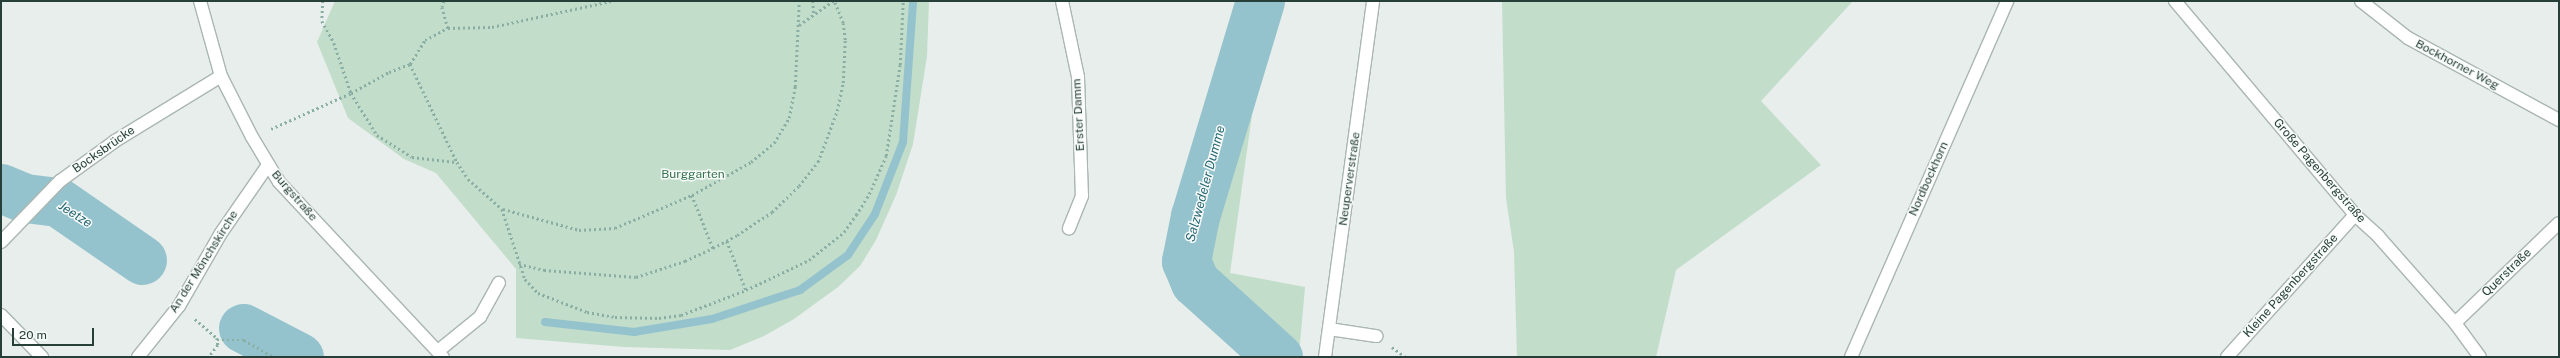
<!DOCTYPE html>
<meta charset="utf-8">
<style>
body{margin:0}
#map{position:relative;width:2560px;height:358px;overflow:hidden;background:#e7eeeb;font-family:"Public Sans",sans-serif}
div>[style]{position:absolute}
[style*='--x']{left:calc(var(--x)*1px);top:calc(var(--y)*1px);width:calc(var(--w)*1px);rotate:calc(var(--a)*1deg)}
.green>*{inset:0;background:#c2ddca}
.stream>*{height:8px;margin:-4px;padding:0 4px;transform-origin:4px;border-radius:4px;background:#95c3cd}
.river>*{height:49px;margin:-24.5px;padding:0 24.5px;transform-origin:24.5px;border-radius:24.5px;background:#95c3cd}
.path>*{height:2.5px;margin-top:-1.25px;transform-origin:0;background:repeating-linear-gradient(90deg,#8aaea4 0 2px,transparent 0 5px)}
.roads{filter:drop-shadow(1px 0 #aab6b2) drop-shadow(-1px 0 #aab6b2) drop-shadow(0 1px #aab6b2) drop-shadow(0 -1px #aab6b2)}
.minor>*{height:12px;margin:-6px;padding:0 6px;transform-origin:6px;border-radius:6px;background:#fff}
span{translate:-50% -50%;white-space:nowrap;text-align:center;line-height:1.15;-webkit-text-stroke:3px #f7fbf9;paint-order:stroke}
.street-label{font-size:12px;color:#273f39}
.park-label{font-size:12px;color:#35724d}
.water-label{font-size:13px;color:#266776;font-style:italic}
.frame{position:absolute;inset:0;border:2px solid #273f39;pointer-events:none}
.scale{position:absolute;left:12px;top:328px;width:82px;height:18px;box-sizing:border-box;border:2px solid #273f39;border-top:0;padding-left:5px;font-size:12px;line-height:14px;white-space:nowrap;color:#273f39;-webkit-text-stroke:3px #f7fbf9;paint-order:stroke}
</style>
<div id="map">
<div class="green">
<div style="clip-path:polygon(335px 1px,929px 1px,927px 56px,913px 144px,896px 195px,876px 240px,860px 266px,838px 287px,794px 319px,764px 336px,730px 350px,624px 347px,516px 338px,516px 269px,436px 173px,404px 159px,348px 118px,317px 42px)"></div>
<div style="clip-path:polygon(1502px 1px,1853px 1px,1761px 101px,1821px 165px,1676px 270px,1656px 357px,1517px 357px,1514px 252px,1506px 198px)"></div>
<div style="clip-path:polygon(1232px 56px,1260px 57px,1230px 273px,1305px 287px,1300px 343px,1297px 357px,1264px 357px,1187px 295px,1174px 258px,1199px 166px,1230px 74px)"></div>
</div>
<div class="stream">
<div style="--x:545;--y:322;--w:90;--a:6.4"></div>
<div style="--x:634;--y:332;--w:79;--a:-9.5"></div>
<div style="--x:712;--y:319;--w:93;--a:-18.2"></div>
<div style="--x:800;--y:290;--w:59;--a:-36.1"></div>
<div style="--x:848;--y:255;--w:49;--a:-56.6"></div>
<div style="--x:875;--y:214;--w:77;--a:-68.7"></div>
<div style="--x:903;--y:142;--w:141;--a:-85.9"></div>
</div>
<div class="river">
<div style="--x:1260;--y:1;--w:225;--a:106.8"></div>
<div style="--x:1195;--y:216;--w:46;--a:101.3"></div>
<div style="--x:1186;--y:261;--w:23;--a:67"></div>
<div style="--x:1195;--y:282;--w:112;--a:42.1"></div>
<div style="--x:1;--y:188;--w:26;--a:23"></div>
<div style="--x:25;--y:198;--w:33;--a:7"></div>
<div style="--x:58;--y:202;--w:102;--a:34.6"></div>
<div style="--x:243;--y:328;--w:63;--a:27.4"></div>
</div>
<div class="path">
<div style="--x:323;--y:1;--w:20;--a:93"></div>
<div style="--x:322;--y:21;--w:25;--a:61"></div>
<div style="--x:334;--y:43;--w:53;--a:71.2"></div>
<div style="--x:351;--y:93;--w:49;--a:58.2"></div>
<div style="--x:377;--y:135;--w:41;--a:32.2"></div>
<div style="--x:412;--y:157;--w:44;--a:6.5"></div>
<div style="--x:444;--y:1;--w:6;--a:108"></div>
<div style="--x:442;--y:7;--w:22;--a:74"></div>
<div style="--x:813;--y:1;--w:13;--a:86"></div>
<div style="--x:799;--y:25;--w:42;--a:-35.2"></div>
<div style="--x:410;--y:64;--w:28;--a:-58"></div>
<div style="--x:425;--y:40;--w:26;--a:-28"></div>
<div style="--x:448;--y:28;--w:44;--a:-1.3"></div>
<div style="--x:492;--y:27;--w:122;--a:-12.3"></div>
<div style="--x:271;--y:129;--w:88;--a:-24.2"></div>
<div style="--x:351;--y:93;--w:43;--a:-28.9"></div>
<div style="--x:389;--y:72;--w:22;--a:-21"></div>
<div style="--x:410;--y:64;--w:109;--a:64.4"></div>
<div style="--x:457;--y:162;--w:20;--a:57"></div>
<div style="--x:468;--y:179;--w:45;--a:41.4"></div>
<div style="--x:502;--y:209;--w:74;--a:71.8"></div>
<div style="--x:525;--y:279;--w:19;--a:47"></div>
<div style="--x:538;--y:293;--w:53;--a:21.2"></div>
<div style="--x:587;--y:312;--w:28;--a:10"></div>
<div style="--x:615;--y:317;--w:44;--a:1.3"></div>
<div style="--x:659;--y:318;--w:22;--a:-8"></div>
<div style="--x:681;--y:315;--w:70;--a:-21"></div>
<div style="--x:746;--y:290;--w:70;--a:-25.5"></div>
<div style="--x:809;--y:260;--w:45;--a:-38.7"></div>
<div style="--x:844;--y:232;--w:21;--a:-55"></div>
<div style="--x:856;--y:215;--w:25;--a:-58"></div>
<div style="--x:869;--y:194;--w:42;--a:-65.9"></div>
<div style="--x:886;--y:156;--w:92;--a:-81.3"></div>
<div style="--x:900;--y:65;--w:64;--a:-87.3"></div>
<div style="--x:692;--y:195;--w:57;--a:68.4"></div>
<div style="--x:503;--y:209;--w:79;--a:15.4"></div>
<div style="--x:579;--y:230;--w:36;--a:-3"></div>
<div style="--x:615;--y:228;--w:84;--a:-23.2"></div>
<div style="--x:692;--y:195;--w:68;--a:-29.2"></div>
<div style="--x:751;--y:162;--w:30;--a:-40"></div>
<div style="--x:774;--y:143;--w:29;--a:-59"></div>
<div style="--x:789;--y:118;--w:32;--a:-79"></div>
<div style="--x:795;--y:87;--w:86;--a:-87.3"></div>
<div style="--x:727;--y:241;--w:53;--a:68.8"></div>
<div style="--x:519;--y:264;--w:26;--a:13"></div>
<div style="--x:544;--y:270;--w:92;--a:4.4"></div>
<div style="--x:636;--y:277;--w:52;--a:-18.1"></div>
<div style="--x:685;--y:261;--w:31;--a:-25"></div>
<div style="--x:713;--y:248;--w:27;--a:-28"></div>
<div style="--x:737;--y:235;--w:42;--a:-33.3"></div>
<div style="--x:772;--y:212;--w:37;--a:-44"></div>
<div style="--x:799;--y:186;--w:31;--a:-52"></div>
<div style="--x:818;--y:162;--w:54;--a:-69.6"></div>
<div style="--x:837;--y:111;--w:29;--a:-78"></div>
<div style="--x:843;--y:83;--w:43;--a:-87.3"></div>
<div style="--x:845;--y:40;--w:17;--a:-97"></div>
<div style="--x:843;--y:23;--w:24;--a:-112"></div>
<div style="--x:195;--y:319;--w:29;--a:41"></div>
<div style="--x:217;--y:338;--w:7;--a:82"></div>
<div style="--x:218;--y:345;--w:15;--a:127"></div>
<div style="--x:217;--y:340;--w:27;--a:0"></div>
<div style="--x:244;--y:340;--w:34;--a:30"></div>
<div style="--x:1392;--y:347;--w:17;--a:36"></div>
</div>
<div class="roads">
<div class="minor">
<div style="--x:200;--y:1;--w:78;--a:74.4"></div>
<div style="--x:221;--y:76;--w:68;--a:63.1"></div>
<div style="--x:252;--y:137;--w:52;--a:59"></div>
<div style="--x:279;--y:182;--w:240;--a:46.9"></div>
<div style="--x:1062;--y:1;--w:78;--a:78.1"></div>
<div style="--x:1078;--y:77;--w:119;--a:88.1"></div>
<div style="--x:1082;--y:196;--w:35;--a:112"></div>
<div style="--x:2175;--y:1;--w:280;--a:49.9"></div>
<div style="--x:2355;--y:215;--w:31;--a:42"></div>
<div style="--x:2378;--y:236;--w:116;--a:48.5"></div>
<div style="--x:2455;--y:323;--w:42;--a:53.7"></div>
<div style="--x:2361;--y:1;--w:60;--a:38.2"></div>
<div style="--x:2408;--y:38;--w:172;--a:28.5"></div>
<div style="--x:1;--y:242;--w:85;--a:-46"></div>
<div style="--x:60;--y:181;--w:68;--a:-36"></div>
<div style="--x:115;--y:141;--w:124;--a:-31.5"></div>
<div style="--x:1;--y:315;--w:59;--a:45.7"></div>
<div style="--x:2455;--y:323;--w:144;--a:-43.9"></div>
<div style="--x:1329;--y:329;--w:48;--a:8.5"></div>
<div style="--x:438;--y:351;--w:54;--a:-39"></div>
<div style="--x:480;--y:317;--w:39;--a:-61"></div>
<div style="--x:138;--y:357;--w:65;--a:-51.2"></div>
<div style="--x:179;--y:306;--w:84;--a:-60.1"></div>
<div style="--x:221;--y:233;--w:83;--a:-55.3"></div>
<div style="--x:1325;--y:357;--w:359;--a:-82.3"></div>
<div style="--x:1851;--y:357;--w:389;--a:-66.3"></div>
<div style="--x:2227;--y:357;--w:191;--a:-48"></div>
</div>
</div>
<div class="street-label">
<span style="left:2457px;top:65px;rotate:28deg">Bockhorner Weg</span>
<span style="left:1079px;top:115px;rotate:-93deg">Erster Damm</span>
<span style="left:104px;top:150px;rotate:-35deg">Bocksbrücke</span>
<span style="left:2319px;top:171px;rotate:49deg">Große Pagenbergstraße</span>
<span style="left:1350px;top:179px;rotate:-82deg">Neuperverstraße</span>
<span style="left:1929px;top:179px;rotate:-66deg">Nordbockhorn</span>
<span style="left:294px;top:196px;rotate:49deg">Burgstraße</span>
<span style="left:204px;top:262px;rotate:-58deg">An der Mönchskirche</span>
<span style="left:2507px;top:273px;rotate:-44deg">Querstraße</span>
<span style="left:2291px;top:286px;rotate:-48deg">Kleine Pagenbergstraße</span>
</div>
<div class="park-label">
<span style="left:693px;top:175px">Burggarten</span>
</div>
<div class="water-label">
<span style="left:1206px;top:184px;rotate:-75deg">Salzwedeler Dumme</span>
<span style="left:75px;top:215px;rotate:33deg">Jeetze</span>
</div>
<div class="frame"></div>
<div class="scale">20 m</div>
</div>
